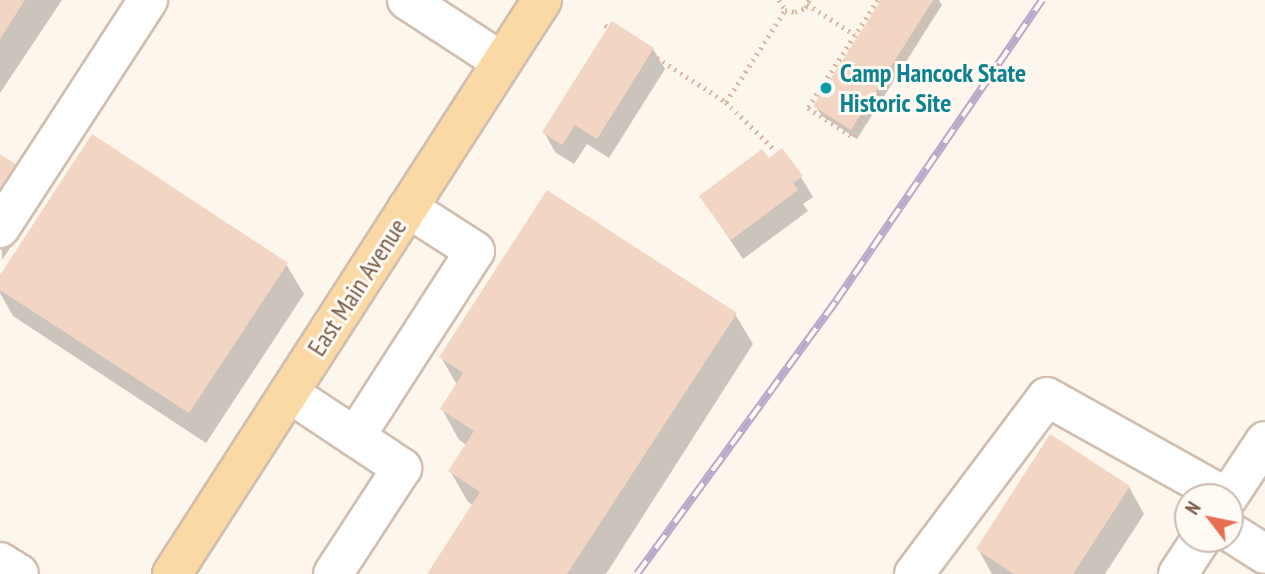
<!DOCTYPE html>
<style>
body{margin:0}
#map{position:relative;width:1265px;height:574px;overflow:hidden;background:#fdf6ec;font-family:"PT Sans Narrow",sans-serif}
div>[style]{position:absolute}
[style*='--x']{left:calc(var(--x)*1px);top:calc(var(--y)*1px);width:calc(var(--w)*1px);rotate:calc(var(--a)*1deg)}
.shadow>*{inset:0;background:#0003}
.building>*{inset:0;background:#f3d5c3}
.path>*{height:4.5px;margin-top:-2.25px;transform-origin:0;background:repeating-linear-gradient(90deg,#d9b8a5 0 2px,transparent 0 7px)}
.roads{filter:drop-shadow(2px 0 #d1beb0) drop-shadow(-2px 0 #d1beb0) drop-shadow(0 2px #d1beb0) drop-shadow(0 -2px #d1beb0)}
.minor>*{height:38px;margin:-19px;padding:0 19px;transform-origin:19px;border-radius:19px;background:#fff}
.major>*{height:38px;margin:-19px;padding:0 19px;transform-origin:19px;border-radius:19px;background:#fbd9a5}
.rail>*{height:8px;margin-top:-4px;transform-origin:0;background:repeating-linear-gradient(90deg,#fffaf3 0 16px,#b9a8c9 0 32px);box-sizing:border-box;border-block:2px solid #b9a8c9}
.dots>*{width:19px;height:19px;translate:-50% -50%;box-sizing:border-box;border:4px solid #fffaf3;border-radius:50%}
span{translate:-50% -50%;white-space:nowrap;text-align:center;line-height:1.15;-webkit-text-stroke:6px #fffaf3;paint-order:stroke}
.culture-label{font-size:26px;color:#0d838f;font-weight:700}
.left{translate:0 -50%;text-align:left}
.street-label{font-size:26px;color:#7a5c4d}
.north{position:absolute;left:1174px;top:483px;width:70px;height:70px;box-sizing:border-box;background:#fffaf3;border:2px solid #cabbb1;border-radius:50%;rotate:302deg;font-size:19px;font-weight:700;line-height:28px;text-align:center;color:#7a5c4d}
.north::after{content:'';display:block;margin:auto;width:24px;height:32px;background:#e76f51;clip-path:polygon(50% 0,100% 100%,50% 72%,0 100%)}
</style>
<div id="map">
<div class="shadow">
<div style="clip-path:polygon(0 0,62px 0,0 93px)"></div>
<div style="clip-path:polygon(883px 0,939px 0,942px 5px,857px 139px,822px 116px,815px 106px)"></div>
<div style="clip-path:polygon(653px 49px,665px 69px,609px 158px,587px 144px,574px 164px,555px 152px,544px 132px)"></div>
<div style="clip-path:polygon(0 156px,23px 172px,41px 202px,2px 260px)"></div>
<div style="clip-path:polygon(769px 161px,801px 177px,813px 197px,803px 204px,808px 211px,743px 259px,701px 197px)"></div>
<div style="clip-path:polygon(286px 264px,304px 294px,206px 443px,13px 316px,0 293px,0 279px)"></div>
<div style="clip-path:polygon(735px 314px,753px 344px,606px 574px,429px 574px,473px 505px,468px 502px,450px 471px,467px 445px,459px 440px,442px 409px,457px 385px,441px 357px)"></div>
<div style="clip-path:polygon(1129px 487px,1144px 514px,1105px 574px,992px 574px,978px 549px)"></div>
</div>
<div class="building">
<div style="clip-path:polygon(0 0,25px 0,0 39px)"></div>
<div style="clip-path:polygon(881px 0,933px 0,851px 130px,813px 106px)"></div>
<div style="clip-path:polygon(612px 21px,654px 48px,597px 139px,575px 125px,562px 145px,542px 132px)"></div>
<div style="clip-path:polygon(92px 134px,288px 263px,189px 413px,0 290px,0 275px)"></div>
<div style="clip-path:polygon(782px 148px,803px 176px,793px 183px,798px 190px,731px 240px,699px 196px,762px 149px,769px 158px)"></div>
<div style="clip-path:polygon(0 154px,25px 170px,0 207px)"></div>
<div style="clip-path:polygon(547px 190px,737px 313px,567px 574px,427px 574px,480px 492px,448px 471px,474px 431px,440px 409px,463px 373px,439px 357px)"></div>
<div style="clip-path:polygon(1050px 434px,1130px 486px,1073px 574px,1014px 574px,976px 549px)"></div>
</div>
<div class="path">
<div style="--x:779;--y:0;--w:12;--a:59"></div>
<div style="--x:785;--y:10;--w:10;--a:11"></div>
<div style="--x:795;--y:12;--w:11;--a:-22"></div>
<div style="--x:805;--y:8;--w:9;--a:-63"></div>
<div style="--x:878;--y:0;--w:129;--a:122.9"></div>
<div style="--x:808;--y:108;--w:52;--a:32.5"></div>
<div style="--x:852;--y:136;--w:161;--a:-57.7"></div>
<div style="--x:807;--y:4;--w:57;--a:32.9"></div>
<div style="--x:605;--y:25;--w:4;--a:34"></div>
<div style="--x:651;--y:54;--w:89;--a:32.6"></div>
<div style="--x:726;--y:102;--w:66;--a:44.4"></div>
<div style="--x:726;--y:102;--w:109;--a:-57.3"></div>
</div>
<div class="roads">
<div class="minor">
<div style="--x:407;--y:0;--w:113;--a:33.1"></div>
<div style="--x:0;--y:228;--w:272;--a:-57"></div>
<div style="--x:289;--y:393;--w:136;--a:33.6"></div>
<div style="--x:402;--y:468;--w:126;--a:123.1"></div>
<div style="--x:355;--y:437;--w:221;--a:-57.2"></div>
<div style="--x:475;--y:251;--w:80;--a:-147.3"></div>
<div style="--x:1228;--y:497;--w:67;--a:-56.5"></div>
<div style="--x:1230;--y:532;--w:41;--a:32.2"></div>
<div style="--x:0;--y:562;--w:22;--a:32"></div>
<div style="--x:914;--y:574;--w:221;--a:-53.1"></div>
<div style="--x:1047;--y:397;--w:205;--a:29.2"></div>
<div style="--x:1178;--y:574;--w:42;--a:-56.7"></div>
</div>
<div class="major">
<div style="--x:172;--y:574;--w:683;--a:-57.19"></div>
</div>
</div>
<div class="rail">
<div style="--x:637;--y:574;--w:338;--a:-53.9"></div>
<div style="--x:836;--y:301;--w:365;--a:-55.6"></div>
</div>
<div class="dots">
<div style="left:826px;top:88px;background:#0f9aa8"></div>
</div>
<div class="culture-label">
<span class="left" style="left:840px;top:88px">Camp Hancock State<br>Historic Site</span>
</div>
<div class="street-label">
<span style="left:357px;top:287px;rotate:-57deg">East Main Avenue</span>
</div>
<div class="north">N</div>
</div>
